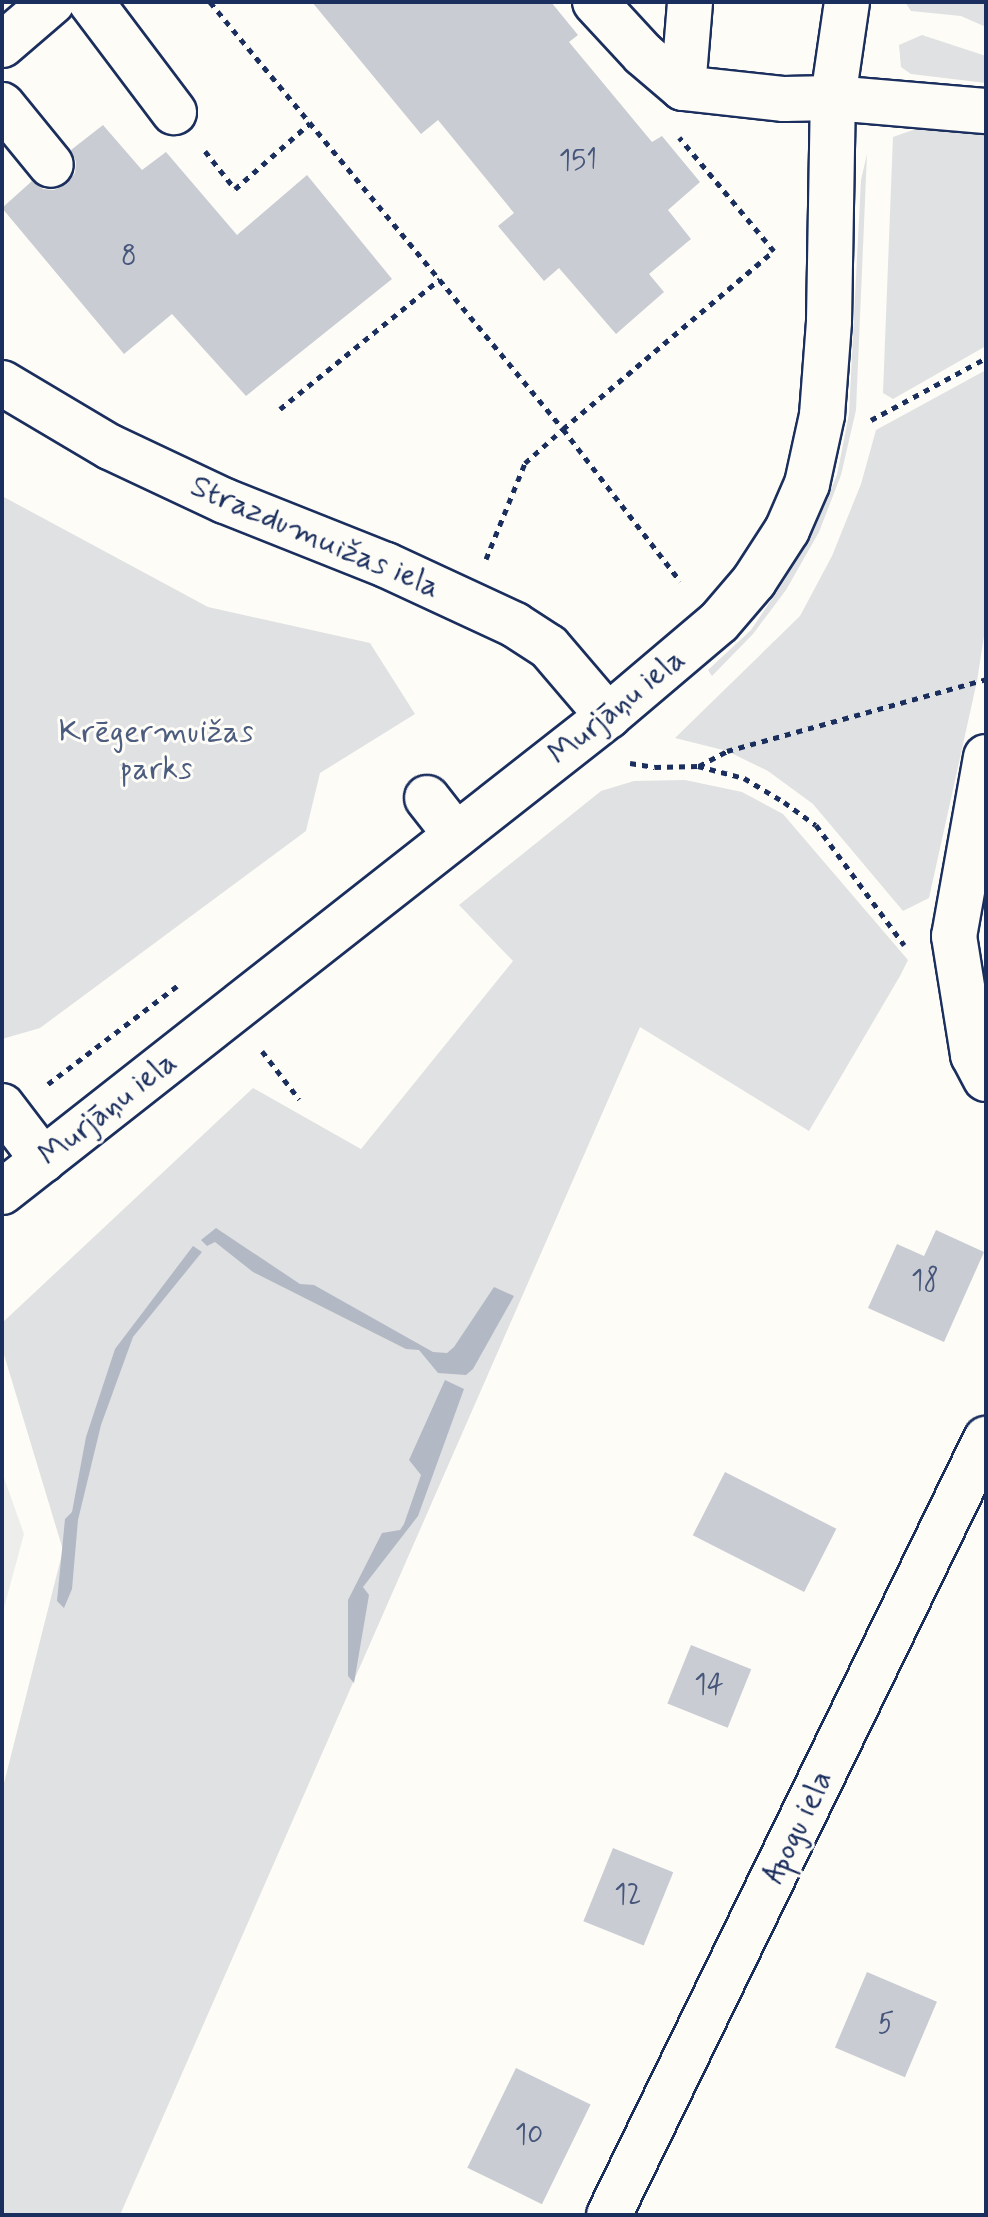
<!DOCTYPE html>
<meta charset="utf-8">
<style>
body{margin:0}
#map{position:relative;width:988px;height:2217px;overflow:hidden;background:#fdfcf7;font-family:Mynerve,sans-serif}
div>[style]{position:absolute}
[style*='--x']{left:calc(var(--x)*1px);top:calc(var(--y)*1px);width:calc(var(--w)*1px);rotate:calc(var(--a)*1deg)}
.built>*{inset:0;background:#edeeec}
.green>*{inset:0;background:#e0e1e3}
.water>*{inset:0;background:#b3b8c5}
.building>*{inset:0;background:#c9ccd3;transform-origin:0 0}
.path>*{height:5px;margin-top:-2.5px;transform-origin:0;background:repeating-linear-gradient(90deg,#1b2f5e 0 6px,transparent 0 12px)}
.roads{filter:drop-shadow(2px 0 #1b2f5e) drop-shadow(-2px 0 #1b2f5e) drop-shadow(0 2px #1b2f5e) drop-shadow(0 -2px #1b2f5e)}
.minor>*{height:44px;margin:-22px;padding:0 22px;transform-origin:22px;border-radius:22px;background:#fdfcf7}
span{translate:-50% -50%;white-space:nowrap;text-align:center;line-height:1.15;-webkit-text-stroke:6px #fdfcf7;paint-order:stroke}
.number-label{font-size:28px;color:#46567b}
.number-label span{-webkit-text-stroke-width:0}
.street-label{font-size:32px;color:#1b2f5e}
.park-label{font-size:32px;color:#4c5c7f}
.frame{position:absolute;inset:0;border:4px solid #1b2f5e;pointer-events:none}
</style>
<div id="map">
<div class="built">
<div style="clip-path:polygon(2px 1472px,24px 1534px,2px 1615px)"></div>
</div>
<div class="green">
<div style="clip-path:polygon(905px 2px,986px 2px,986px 27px,961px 16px,911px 11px)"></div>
<div style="clip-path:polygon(922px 35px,986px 56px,986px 83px,911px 74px,901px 67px,899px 45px)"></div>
<div style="clip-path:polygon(924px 126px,986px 131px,986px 346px,893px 399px,883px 393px,893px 137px)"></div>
<div style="clip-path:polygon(867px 154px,856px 410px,841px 475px,819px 532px,786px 590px,753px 634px,712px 676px,708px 670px,751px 630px,782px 584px,814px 530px,837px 475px,849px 414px,861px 180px)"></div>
<div style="clip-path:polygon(986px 370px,986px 623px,977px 681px,929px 898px,903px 911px,813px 804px,768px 771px,727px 751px,675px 738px,800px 616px,832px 556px,861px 484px,876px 430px)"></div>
<div style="clip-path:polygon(2px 496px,208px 607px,370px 643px,415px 714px,320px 773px,306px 831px,40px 1028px,2px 1039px)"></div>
<div style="clip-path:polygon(685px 780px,742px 792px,783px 814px,908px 960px,900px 976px,809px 1131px,640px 1027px,120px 2215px,2px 2215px,2px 1791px,63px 1550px,2px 1348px,2px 1323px,253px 1088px,361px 1149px,513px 961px,459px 905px,601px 791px,634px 781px)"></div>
</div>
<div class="water">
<div style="clip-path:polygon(216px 1228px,300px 1284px,314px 1285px,433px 1352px,447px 1353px,454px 1347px,494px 1287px,514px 1296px,473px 1369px,466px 1375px,438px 1373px,419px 1350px,406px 1349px,253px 1272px,215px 1242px,207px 1246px,201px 1240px)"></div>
<div style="clip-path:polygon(193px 1246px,202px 1252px,133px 1337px,101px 1425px,78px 1520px,72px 1589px,64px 1608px,57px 1601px,65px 1519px,72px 1512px,86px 1437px,115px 1349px)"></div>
<div style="clip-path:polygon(445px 1380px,464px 1389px,418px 1516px,363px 1587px,369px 1595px,354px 1683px,348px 1676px,348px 1600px,382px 1533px,400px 1530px,404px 1524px,421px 1475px,409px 1460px)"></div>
</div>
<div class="building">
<div style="clip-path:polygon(312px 2px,551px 2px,578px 35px,569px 42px,652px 142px,662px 136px,700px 182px,668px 210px,691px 239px,649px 274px,664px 292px,616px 334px,559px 268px,544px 281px,498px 226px,514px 213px,438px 120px,421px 134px)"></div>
<div style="clip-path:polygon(103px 125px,142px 170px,166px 152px,237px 235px,307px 175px,392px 279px,246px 396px,172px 314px,124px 354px,2px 208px,32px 181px,43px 189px,54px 190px,67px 184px,75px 173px,76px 162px,71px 150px)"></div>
<div style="clip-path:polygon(936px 1230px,984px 1252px,944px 1342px,868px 1308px,897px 1244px,924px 1256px)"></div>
<div style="left:725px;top:1472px;width:125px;height:71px;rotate:27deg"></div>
<div style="left:691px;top:1645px;width:65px;height:63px;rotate:22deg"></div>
<div style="left:613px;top:1848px;width:65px;height:79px;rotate:22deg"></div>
<div style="left:867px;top:1972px;width:76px;height:82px;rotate:23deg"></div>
<div style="left:516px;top:2068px;width:83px;height:111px;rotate:26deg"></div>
</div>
<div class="path">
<div style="--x:210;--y:2;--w:554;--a:50.42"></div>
<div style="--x:563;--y:429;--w:276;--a:-40.2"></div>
<div style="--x:774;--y:251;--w:148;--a:-129.8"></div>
<div style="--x:205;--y:151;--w:48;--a:51.7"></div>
<div style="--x:235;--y:189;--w:100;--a:-41.3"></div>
<div style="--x:280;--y:409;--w:206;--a:-39.1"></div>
<div style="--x:871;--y:420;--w:131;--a:-28.3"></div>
<div style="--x:486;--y:559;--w:104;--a:-67.9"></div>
<div style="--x:525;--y:463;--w:51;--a:-41.8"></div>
<div style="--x:563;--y:429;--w:192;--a:52.4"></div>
<div style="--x:630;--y:763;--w:25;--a:9"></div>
<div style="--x:655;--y:767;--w:43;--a:-1.3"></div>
<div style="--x:698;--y:766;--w:48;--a:14.6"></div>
<div style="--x:744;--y:778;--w:47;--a:31"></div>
<div style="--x:784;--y:802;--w:39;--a:36"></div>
<div style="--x:816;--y:825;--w:149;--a:53.7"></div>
<div style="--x:699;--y:766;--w:32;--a:-28"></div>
<div style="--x:727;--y:751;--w:269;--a:-15.5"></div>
<div style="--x:262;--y:1051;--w:61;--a:52.4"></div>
<div style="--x:48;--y:1084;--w:162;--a:-37.2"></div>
</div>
<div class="roads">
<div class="minor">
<div style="--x:91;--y:2;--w:138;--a:53"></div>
<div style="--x:595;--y:2;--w:71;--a:47.3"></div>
<div style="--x:643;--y:54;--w:52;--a:40.4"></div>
<div style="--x:683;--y:88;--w:102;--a:6.2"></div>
<div style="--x:784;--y:99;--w:49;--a:-1.2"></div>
<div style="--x:833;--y:98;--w:154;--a:4.9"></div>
<div style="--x:2;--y:45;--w:66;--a:-40.7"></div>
<div style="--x:683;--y:88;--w:86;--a:-85.3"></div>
<div style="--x:2;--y:105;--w:77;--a:50.8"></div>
<div style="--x:2;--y:383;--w:126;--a:30.7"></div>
<div style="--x:110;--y:447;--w:127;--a:25.2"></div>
<div style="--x:225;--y:501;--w:173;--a:21.7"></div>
<div style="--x:386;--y:565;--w:142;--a:24.9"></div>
<div style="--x:515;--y:625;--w:40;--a:32.9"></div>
<div style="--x:549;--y:647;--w:91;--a:49.5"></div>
<div style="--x:986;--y:757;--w:182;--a:100.1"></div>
<div style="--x:954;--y:936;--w:121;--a:80.9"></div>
<div style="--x:973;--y:1055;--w:27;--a:62"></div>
<div style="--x:427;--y:798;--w:47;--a:51.9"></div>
<div style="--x:2;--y:1106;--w:68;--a:52.8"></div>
<div style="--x:2;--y:1192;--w:771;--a:-38.15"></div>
<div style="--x:608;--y:716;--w:145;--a:-40.3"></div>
<div style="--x:719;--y:622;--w:54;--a:-49.5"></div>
<div style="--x:754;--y:581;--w:61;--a:-57.1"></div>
<div style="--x:787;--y:530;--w:50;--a:-66.5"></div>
<div style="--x:807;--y:484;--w:71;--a:-77.7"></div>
<div style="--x:822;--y:415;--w:94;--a:-85.7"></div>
<div style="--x:829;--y:321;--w:223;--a:-89"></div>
<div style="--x:833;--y:98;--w:97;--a:-81.7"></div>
<div style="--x:609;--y:2215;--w:863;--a:-64.09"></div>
</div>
</div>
<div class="number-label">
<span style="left:578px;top:162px">151</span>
<span style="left:129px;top:257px">8</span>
<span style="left:925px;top:1282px">18</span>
<span style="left:709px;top:1686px">14</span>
<span style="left:628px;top:1896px">12</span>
<span style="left:886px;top:2025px">5</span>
<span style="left:529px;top:2136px">10</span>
</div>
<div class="street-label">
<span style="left:315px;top:537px;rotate:23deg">Strazdumuižas iela</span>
<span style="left:617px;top:707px;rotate:-39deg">Murjāņu iela</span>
<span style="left:108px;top:1109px;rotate:-38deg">Murjāņu iela</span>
<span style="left:798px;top:1827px;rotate:-64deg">Apogu iela</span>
</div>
<div class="park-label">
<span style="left:156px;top:751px">Krēgermuižas<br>parks</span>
</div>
<div class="frame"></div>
</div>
